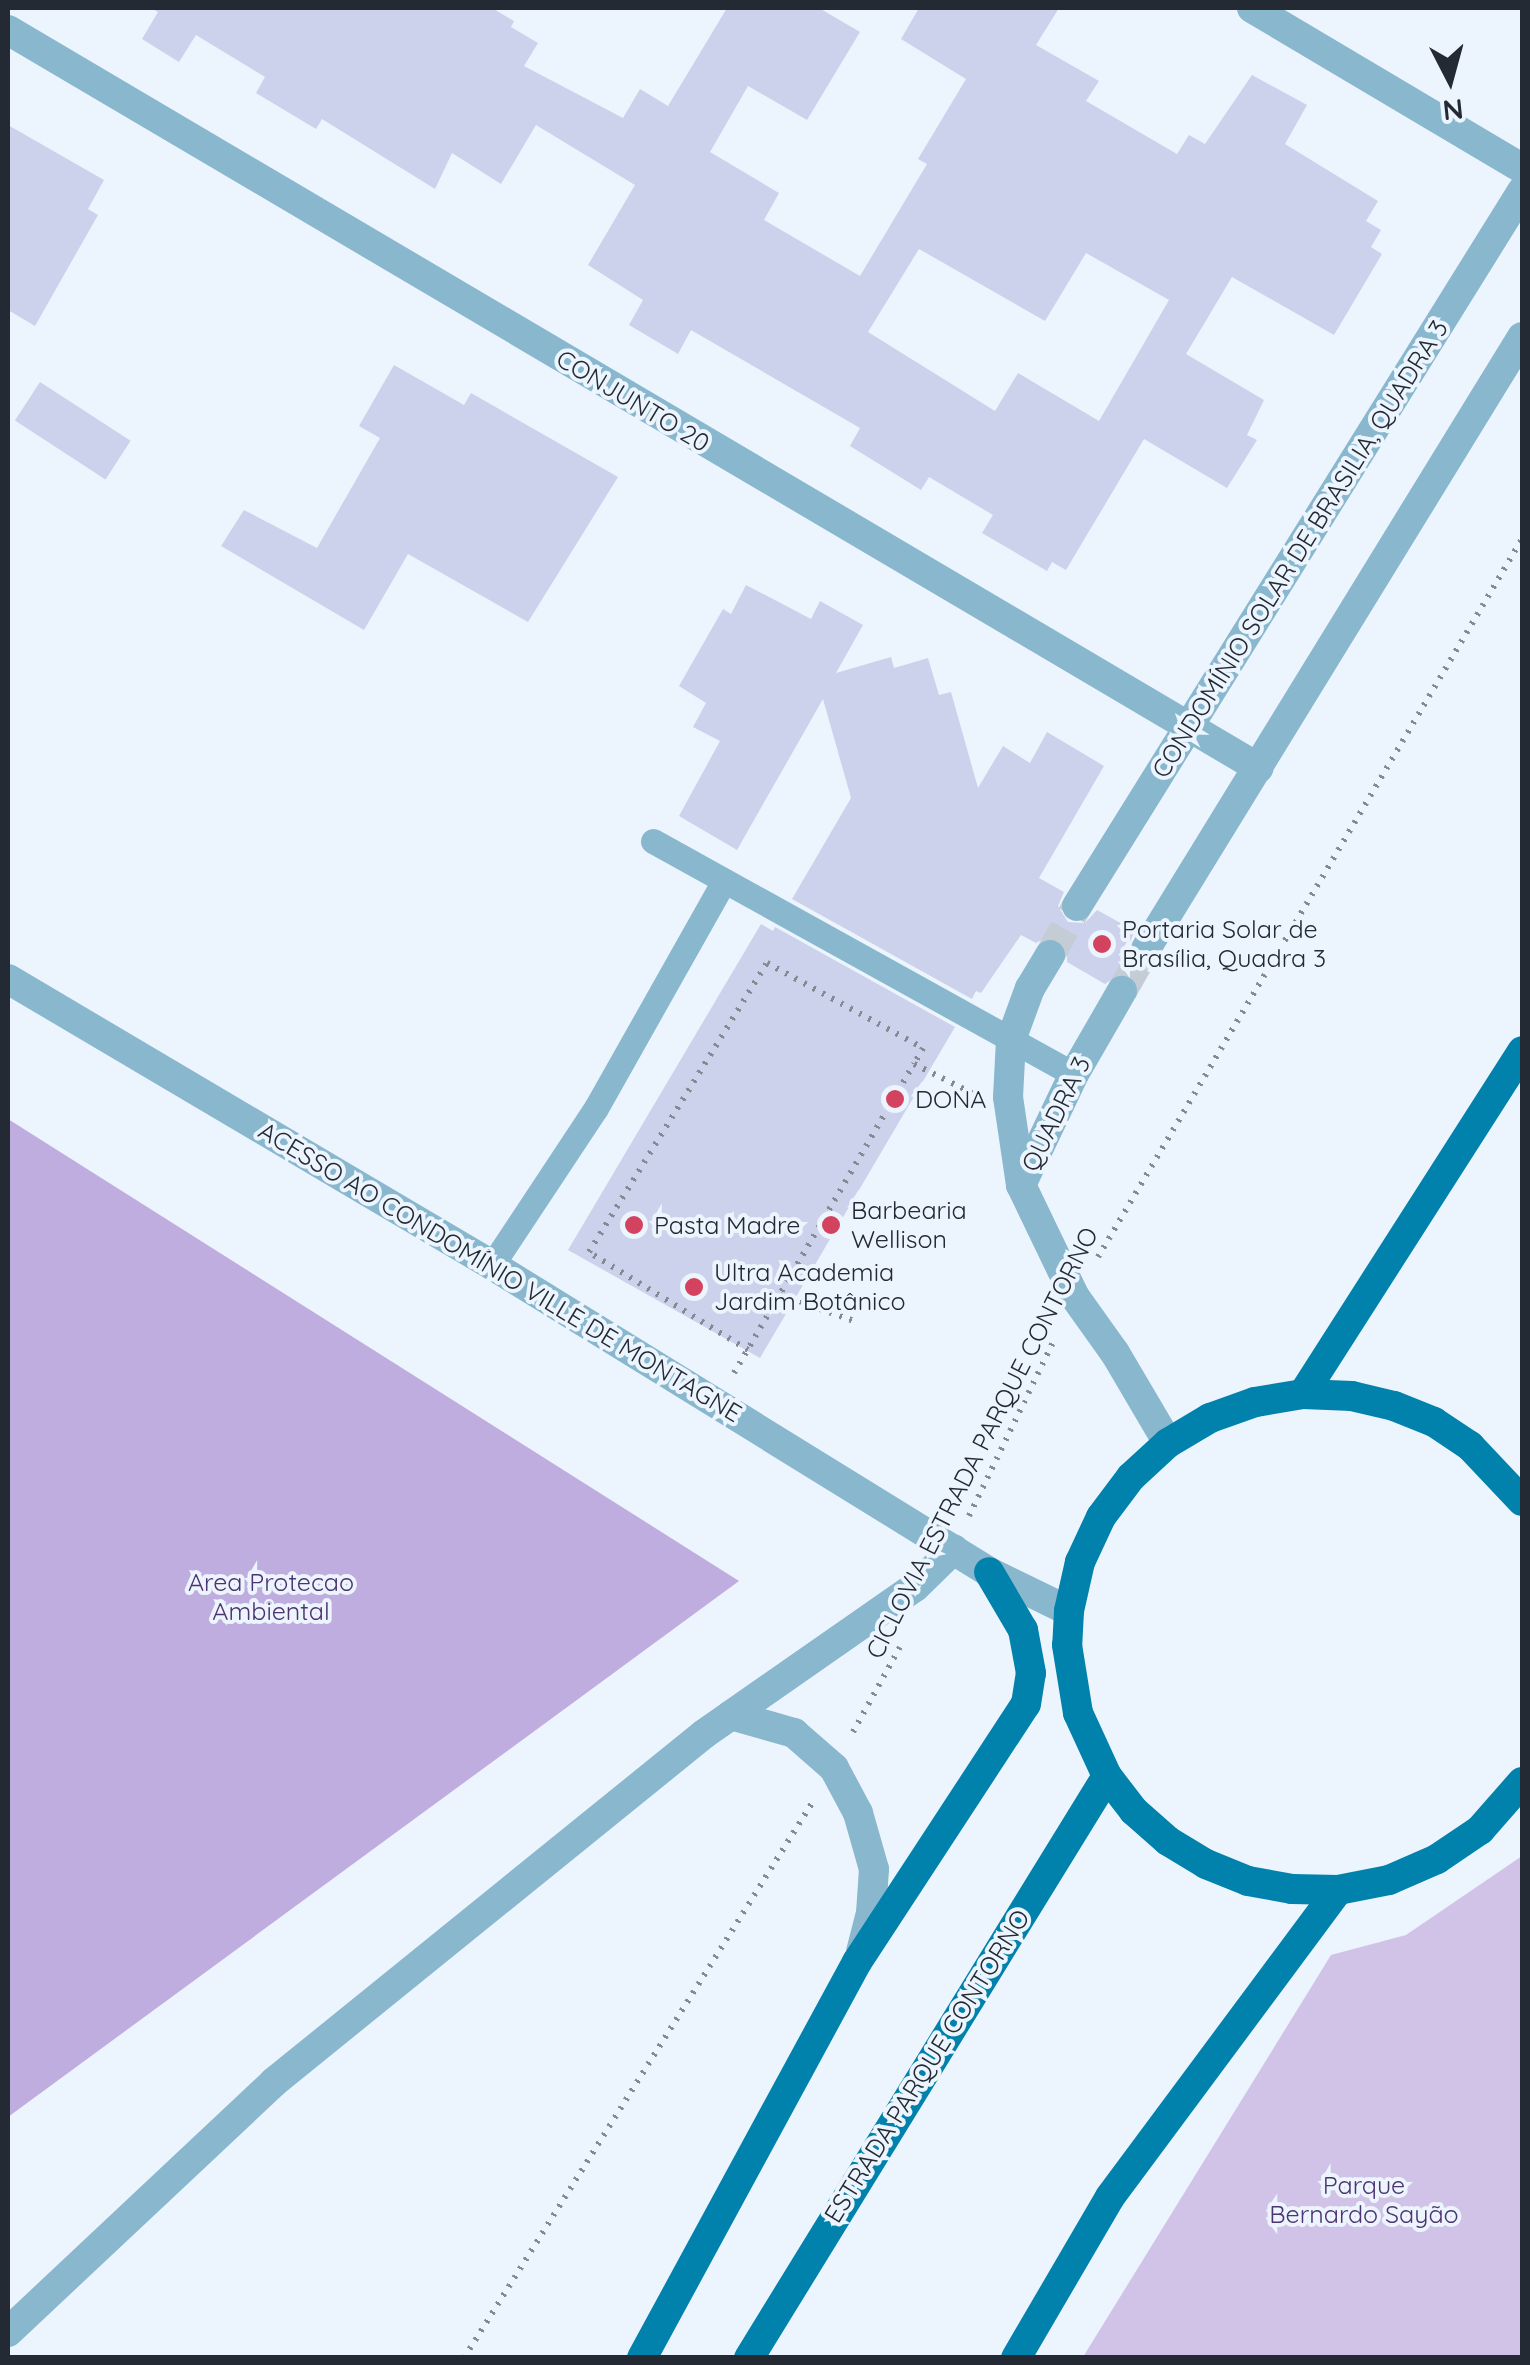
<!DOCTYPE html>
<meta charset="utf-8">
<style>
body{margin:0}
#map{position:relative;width:1530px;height:2365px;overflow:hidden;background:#ecf4fd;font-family:Quicksand,sans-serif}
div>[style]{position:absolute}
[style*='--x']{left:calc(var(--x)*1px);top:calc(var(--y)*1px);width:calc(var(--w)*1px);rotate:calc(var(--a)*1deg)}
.green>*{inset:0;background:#d0c3e7}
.forest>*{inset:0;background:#c0addf}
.building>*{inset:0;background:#cdd2ec;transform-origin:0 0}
.tertiary-tunnel>*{height:30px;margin-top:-15px;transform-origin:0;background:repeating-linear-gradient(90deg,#c4ccd5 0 30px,transparent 0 45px)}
.path>*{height:6px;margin-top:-3px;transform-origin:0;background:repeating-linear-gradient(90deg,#838a93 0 2.5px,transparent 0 10.5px)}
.service>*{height:25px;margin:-12.5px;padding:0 12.5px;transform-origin:12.5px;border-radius:12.5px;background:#88b7ce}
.minor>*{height:30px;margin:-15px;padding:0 15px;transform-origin:15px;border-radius:15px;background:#88b7ce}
.tertiary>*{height:30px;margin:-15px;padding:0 15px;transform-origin:15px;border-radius:15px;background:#88b7ce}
.primary>*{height:30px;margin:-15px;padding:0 15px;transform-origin:15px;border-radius:15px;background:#0082ac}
.dots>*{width:28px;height:28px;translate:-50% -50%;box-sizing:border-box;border:5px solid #ecf4fd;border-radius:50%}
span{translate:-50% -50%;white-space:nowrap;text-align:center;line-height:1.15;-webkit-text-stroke:8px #ecf4fd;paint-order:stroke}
.street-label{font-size:25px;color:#232a33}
.poi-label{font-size:25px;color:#232a33}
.left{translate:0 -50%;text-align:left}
.park-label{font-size:25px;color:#4e3371}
.frame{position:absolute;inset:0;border:10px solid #232a33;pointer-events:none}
.north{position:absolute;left:1400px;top:30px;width:100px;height:100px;-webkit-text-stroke:8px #ecf4fd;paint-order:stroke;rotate:174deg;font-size:28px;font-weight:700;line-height:40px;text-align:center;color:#232a33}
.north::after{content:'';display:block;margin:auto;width:35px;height:45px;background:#232a33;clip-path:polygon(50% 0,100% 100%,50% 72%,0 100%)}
</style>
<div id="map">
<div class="green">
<div style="clip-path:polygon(1522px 1856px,1522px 2357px,1083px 2357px,1331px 1955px,1406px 1935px)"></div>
</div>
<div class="forest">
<div style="clip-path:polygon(8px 1119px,739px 1581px,8px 2117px)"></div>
</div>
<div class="building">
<div style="clip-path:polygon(evenodd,151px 8px,492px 8px,514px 21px,511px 27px,538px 43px,524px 66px,623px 118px,640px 89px,668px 106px,727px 8px,819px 8px,860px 32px,807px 120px,748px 86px,710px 152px,779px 193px,764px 220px,860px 276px,927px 164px,918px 159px,966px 79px,901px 39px,919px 8px,1059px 8px,1036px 45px,1099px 81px,1086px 101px,1177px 154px,1189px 135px,1205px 144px,1252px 75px,1307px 105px,1285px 144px,1378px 201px,1366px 221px,1381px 230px,1371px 247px,1382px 254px,1334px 335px,1232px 277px,1186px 354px,1264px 400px,1247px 435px,1257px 440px,1227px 488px,1144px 439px,1066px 570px,1052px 562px,1047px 571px,982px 533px,993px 515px,929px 477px,921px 490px,850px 446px,860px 428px,691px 330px,678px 354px,629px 325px,643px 300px,588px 265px,635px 185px,536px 125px,501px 184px,452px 153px,435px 189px,322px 119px,316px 129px,256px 93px,265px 77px,196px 35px,179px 62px,142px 39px,158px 12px,151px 8px,919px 249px,1045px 321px,1086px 253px,1169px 300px,1099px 421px,1018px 373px,995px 411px,868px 332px,919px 249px)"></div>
<div style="clip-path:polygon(8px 125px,104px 180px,88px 209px,98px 215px,35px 326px,8px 310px)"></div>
<div style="clip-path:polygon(394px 365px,464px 405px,471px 393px,618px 477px,528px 622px,408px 554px,364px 630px,221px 546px,244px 510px,317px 548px,380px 438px,359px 426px)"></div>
<div style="left:40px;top:382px;width:108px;height:46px;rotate:33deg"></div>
<div style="clip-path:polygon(746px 585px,811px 619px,820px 601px,863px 625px,836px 673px,891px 657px,894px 668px,928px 658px,939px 695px,951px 692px,978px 788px,1003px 746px,1030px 763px,1047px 732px,1104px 766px,1039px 878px,1064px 892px,1058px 906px,1068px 922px,1085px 923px,1097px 910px,1135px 931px,1128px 946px,1130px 955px,1138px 963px,1151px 965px,1139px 984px,1123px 972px,1105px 984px,1067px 962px,1067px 947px,1059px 939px,1049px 936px,1036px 943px,1021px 935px,981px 993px,976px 991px,972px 999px,792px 899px,851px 798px,823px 699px,737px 850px,679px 816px,720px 741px,693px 727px,706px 703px,679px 686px,723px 609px,731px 614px)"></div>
<div style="clip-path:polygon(761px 924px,773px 931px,775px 927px,955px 1027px,760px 1358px,568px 1250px)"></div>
</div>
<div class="tertiary-tunnel">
<div style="--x:1050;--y:955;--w:56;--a:-61.1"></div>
<div style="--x:1122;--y:991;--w:51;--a:-60.4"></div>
</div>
<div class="path">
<div style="--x:1098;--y:1257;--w:834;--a:-59.44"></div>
<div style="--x:780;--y:1295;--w:82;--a:19.3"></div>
<div style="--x:748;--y:1350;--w:187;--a:-148.4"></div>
<div style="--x:589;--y:1252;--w:339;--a:-58.4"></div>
<div style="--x:767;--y:963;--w:178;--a:28.6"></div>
<div style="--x:923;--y:1048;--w:18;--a:119"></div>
<div style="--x:734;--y:1373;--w:358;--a:-59.8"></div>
<div style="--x:914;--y:1064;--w:65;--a:26.6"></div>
<div style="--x:969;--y:1516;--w:198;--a:-64.2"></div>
<div style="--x:853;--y:1732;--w:97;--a:-61.1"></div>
<div style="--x:464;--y:2358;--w:655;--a:-57.91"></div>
</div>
<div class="service">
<div style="--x:653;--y:841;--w:481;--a:29"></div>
<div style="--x:492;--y:1265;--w:188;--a:-56.5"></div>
<div style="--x:596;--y:1108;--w:261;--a:-60.6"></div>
</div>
<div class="minor">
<div style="--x:1252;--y:8;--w:314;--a:30.7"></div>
<div style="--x:8;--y:30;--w:1452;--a:30.54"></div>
</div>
<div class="tertiary">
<div style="--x:1077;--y:906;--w:842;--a:-58.1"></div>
<div style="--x:1147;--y:947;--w:716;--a:-58.42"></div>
<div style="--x:1050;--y:955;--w:39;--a:121"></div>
<div style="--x:1030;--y:988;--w:55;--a:110.1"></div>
<div style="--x:1011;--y:1040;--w:57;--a:93"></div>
<div style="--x:1008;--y:1097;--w:89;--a:81.6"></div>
<div style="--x:1021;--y:1185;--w:124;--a:64.3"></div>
<div style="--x:1075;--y:1297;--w:69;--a:54.5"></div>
<div style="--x:1115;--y:1353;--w:104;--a:59.5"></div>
<div style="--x:8;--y:979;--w:562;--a:30.58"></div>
<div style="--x:492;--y:1265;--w:584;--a:31.7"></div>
<div style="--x:989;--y:1572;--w:89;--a:26"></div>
<div style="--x:1021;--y:1185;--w:123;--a:-64.5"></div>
<div style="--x:1074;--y:1074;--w:96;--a:-60"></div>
<div style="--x:731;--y:1715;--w:66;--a:15.9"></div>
<div style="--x:794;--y:1733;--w:53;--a:41.2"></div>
<div style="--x:834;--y:1768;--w:51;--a:61.9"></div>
<div style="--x:858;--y:1813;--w:58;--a:74.1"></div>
<div style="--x:874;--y:1869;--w:44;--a:93.9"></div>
<div style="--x:871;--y:1913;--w:40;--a:104.4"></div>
<div style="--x:8;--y:2332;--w:365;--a:-43.2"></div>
<div style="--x:274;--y:2082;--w:553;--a:-38.98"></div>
<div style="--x:704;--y:1734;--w:257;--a:-34.9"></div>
<div style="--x:915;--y:1587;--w:54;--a:-44.3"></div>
</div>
<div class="primary">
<div style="--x:1303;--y:1394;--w:407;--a:-57.4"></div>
<div style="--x:1522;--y:1501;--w:76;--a:-133.4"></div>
<div style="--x:1470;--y:1446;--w:43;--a:-146.3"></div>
<div style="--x:1434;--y:1422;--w:43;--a:-158.2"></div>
<div style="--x:1394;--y:1406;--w:43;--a:-166.6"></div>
<div style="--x:1352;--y:1396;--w:49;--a:-177.7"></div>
<div style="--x:1303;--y:1394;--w:49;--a:170.5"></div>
<div style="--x:1255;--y:1402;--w:48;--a:160.4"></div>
<div style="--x:1210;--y:1418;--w:49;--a:149.2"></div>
<div style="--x:1168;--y:1443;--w:50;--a:137.4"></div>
<div style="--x:1131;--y:1477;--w:50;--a:126.9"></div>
<div style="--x:1101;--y:1517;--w:50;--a:115"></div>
<div style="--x:1080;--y:1562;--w:50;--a:102.7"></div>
<div style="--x:1069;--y:1611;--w:34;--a:93"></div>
<div style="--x:1067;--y:1645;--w:69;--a:80.8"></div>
<div style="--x:1078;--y:1713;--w:69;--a:65.3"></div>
<div style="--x:1107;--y:1776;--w:44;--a:52.4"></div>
<div style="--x:1134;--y:1811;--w:45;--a:41.4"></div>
<div style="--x:1168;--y:1841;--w:44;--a:31.2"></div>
<div style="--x:1206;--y:1864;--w:45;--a:22"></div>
<div style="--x:1248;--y:1881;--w:45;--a:10.3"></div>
<div style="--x:1292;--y:1889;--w:46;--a:1.2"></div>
<div style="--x:1338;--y:1890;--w:52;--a:-11.1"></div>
<div style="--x:1389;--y:1880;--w:52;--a:-23.6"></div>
<div style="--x:1437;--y:1859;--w:52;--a:-34"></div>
<div style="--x:1480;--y:1830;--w:64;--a:-48.8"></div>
<div style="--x:642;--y:2358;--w:451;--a:-61.5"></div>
<div style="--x:857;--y:1962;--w:308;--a:-56.8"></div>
<div style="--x:1026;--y:1704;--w:31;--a:-81"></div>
<div style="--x:1031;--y:1673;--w:44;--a:-100.5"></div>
<div style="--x:1023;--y:1630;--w:67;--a:-120.4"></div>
<div style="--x:749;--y:2358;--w:683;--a:-58.4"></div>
<div style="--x:1016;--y:2358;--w:186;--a:-59.7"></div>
<div style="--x:1110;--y:2197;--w:382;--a:-53.4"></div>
</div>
<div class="dots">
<div style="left:1102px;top:944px;background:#d3435f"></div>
<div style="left:895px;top:1099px;background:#d3435f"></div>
<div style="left:634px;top:1225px;background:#d3435f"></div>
<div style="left:831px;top:1225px;background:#d3435f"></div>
<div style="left:694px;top:1287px;background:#d3435f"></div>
</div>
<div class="street-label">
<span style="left:633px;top:401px;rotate:31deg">CONJUNTO 20</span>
<span style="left:1300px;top:549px;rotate:-58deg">CONDOMÍNIO SOLAR DE BRASILIA, QUADRA 3</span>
<span style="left:1056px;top:1114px;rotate:-64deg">QUADRA 3</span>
<span style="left:500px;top:1272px;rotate:31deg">ACESSO AO CONDOMÍNIO VILLE DE MONTAGNE</span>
<span style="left:982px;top:1443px;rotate:-63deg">CICLOVIA ESTRADA PARQUE CONTORNO</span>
<span style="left:927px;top:2066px;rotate:-58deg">ESTRADA PARQUE CONTORNO</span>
</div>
<div class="poi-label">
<span class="left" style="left:1122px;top:944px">Portaria Solar de<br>Brasília, Quadra 3</span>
<span class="left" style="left:915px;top:1099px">DONA</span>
<span class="left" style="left:851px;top:1225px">Barbearia<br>Wellison</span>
<span class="left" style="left:654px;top:1225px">Pasta Madre</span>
<span class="left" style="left:714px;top:1287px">Ultra Academia<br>Jardim Botânico</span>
</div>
<div class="park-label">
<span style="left:271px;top:1597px">Area Protecao<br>Ambiental</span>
<span style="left:1364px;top:2200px">Parque<br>Bernardo Sayão</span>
</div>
<div class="frame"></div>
<div class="north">N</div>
</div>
